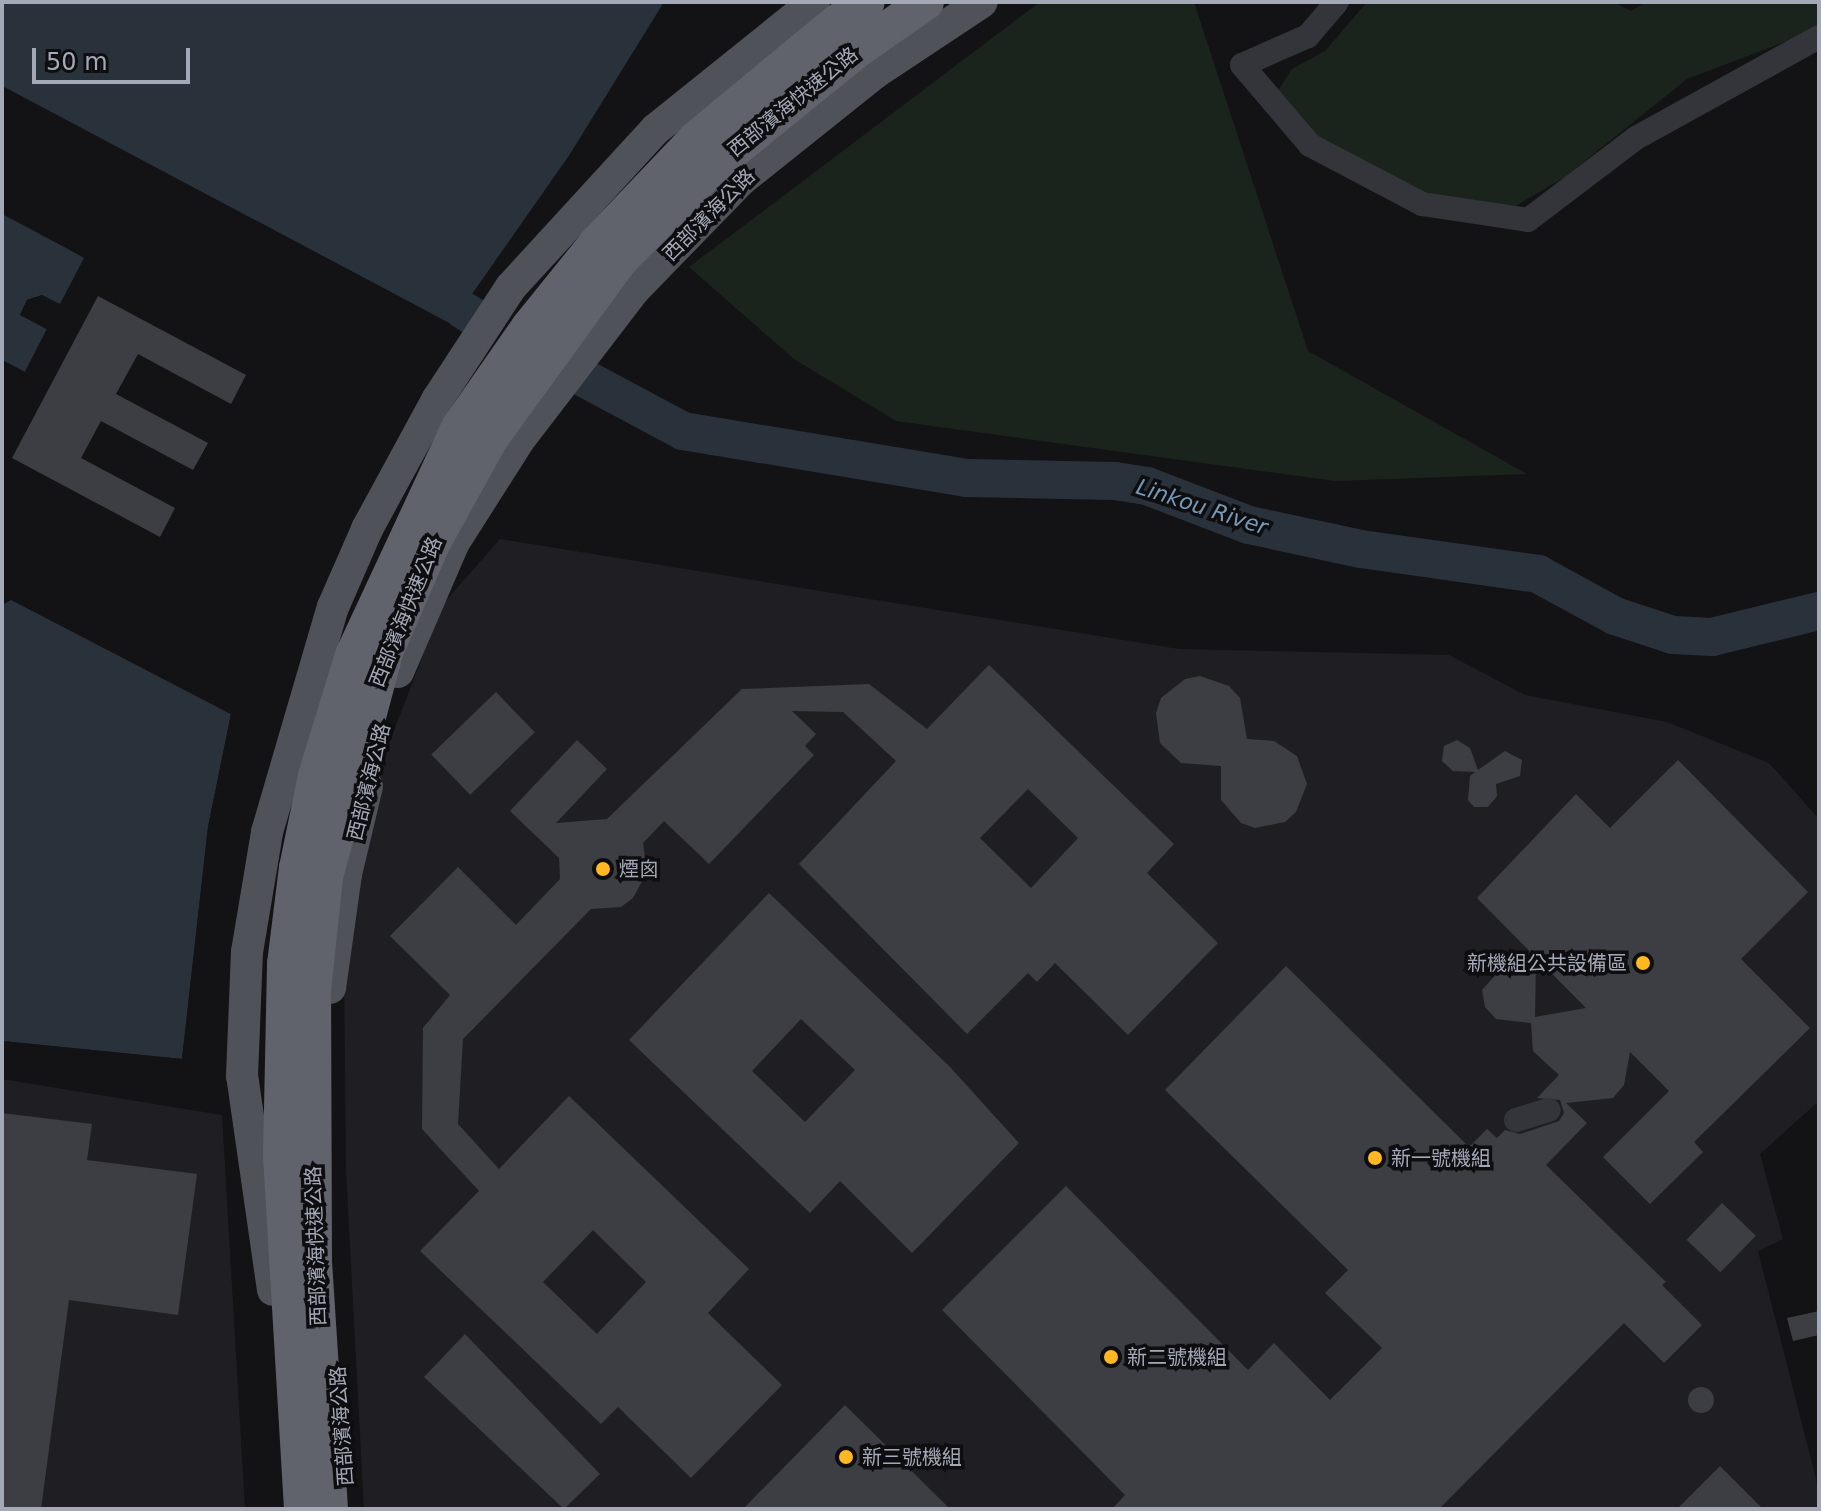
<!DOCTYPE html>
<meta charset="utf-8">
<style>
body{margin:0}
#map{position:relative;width:1821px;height:1511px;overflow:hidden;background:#131315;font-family:"DejaVu Sans","Noto Sans TC",sans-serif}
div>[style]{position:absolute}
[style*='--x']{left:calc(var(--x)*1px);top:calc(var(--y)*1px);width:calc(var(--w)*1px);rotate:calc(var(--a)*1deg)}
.built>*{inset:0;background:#1f1f23}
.green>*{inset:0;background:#1b241c}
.water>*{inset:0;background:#29323a}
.pier>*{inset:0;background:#131315}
.river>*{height:38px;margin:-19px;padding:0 19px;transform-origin:19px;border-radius:19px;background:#29323a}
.building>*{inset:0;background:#3d3e43;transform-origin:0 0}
.round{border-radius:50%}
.minor>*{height:24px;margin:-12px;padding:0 12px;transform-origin:12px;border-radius:12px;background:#34353b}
.major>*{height:32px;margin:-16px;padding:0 16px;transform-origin:16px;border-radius:16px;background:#50525a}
.highway>*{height:36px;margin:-18px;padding:0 18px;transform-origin:18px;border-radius:18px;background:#60636c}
.highway-bridge>*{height:36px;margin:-18px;padding:0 18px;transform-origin:18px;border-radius:18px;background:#60636c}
.dots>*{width:22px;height:22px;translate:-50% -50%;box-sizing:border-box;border:4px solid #0e0e10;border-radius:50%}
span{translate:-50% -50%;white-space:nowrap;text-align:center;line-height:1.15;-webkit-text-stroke:7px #0e0e10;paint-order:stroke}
.street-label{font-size:20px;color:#a4a9b7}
.poi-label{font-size:20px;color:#a4a9b7}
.left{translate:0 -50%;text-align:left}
.right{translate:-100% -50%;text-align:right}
.water-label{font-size:22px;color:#7798b6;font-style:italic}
.frame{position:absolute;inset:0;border:4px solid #a4a9b7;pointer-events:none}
.scale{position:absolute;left:32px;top:48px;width:158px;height:36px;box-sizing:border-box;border:4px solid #a4a9b7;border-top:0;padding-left:10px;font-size:24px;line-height:28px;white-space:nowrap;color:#a4a9b7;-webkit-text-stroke:6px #0e0e10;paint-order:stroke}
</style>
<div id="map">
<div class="built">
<div style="clip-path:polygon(500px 539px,1179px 649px,1449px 655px,1525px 695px,1667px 722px,1769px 763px,1819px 819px,1819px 1101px,1760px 1154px,1783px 1239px,1758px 1251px,1819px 1491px,1819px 1509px,364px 1509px,346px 1171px,344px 967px,382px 761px,443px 604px)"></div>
<div style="clip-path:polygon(2px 1079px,222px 1115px,245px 1509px,2px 1509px)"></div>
</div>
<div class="green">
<div style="clip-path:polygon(1040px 2px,1194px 2px,1308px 351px,1527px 474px,1335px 481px,896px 421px,794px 359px,689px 267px)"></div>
<div style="clip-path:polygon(1367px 2px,1613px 2px,1631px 11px,1646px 2px,1819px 2px,1819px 29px,1687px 79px,1565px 177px,1507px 211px,1450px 205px,1327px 153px,1274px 97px,1292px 69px,1325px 51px)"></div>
</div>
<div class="water">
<div style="clip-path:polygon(2px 2px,664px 2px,570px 154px,451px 324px,2px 86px)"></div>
<div style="clip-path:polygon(2px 214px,85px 258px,60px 305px,42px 295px,27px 300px,20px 315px,47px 329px,25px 372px,2px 360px)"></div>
<div style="clip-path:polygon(10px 599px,231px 714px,208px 827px,182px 1059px,2px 1041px,2px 605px)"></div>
</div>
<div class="pier">
<div style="clip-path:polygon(2px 86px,451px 324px,2px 91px)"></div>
<div style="clip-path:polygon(4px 211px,89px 258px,63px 308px,42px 300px,30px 303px,25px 313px,51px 329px,25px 376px,2px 360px,25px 372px,47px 329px,20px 315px,27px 300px,42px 295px,60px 304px,84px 258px)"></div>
<div style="clip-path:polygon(12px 596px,235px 713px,212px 827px,184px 1063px,84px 1055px,2px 1041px,182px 1059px,208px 827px,231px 714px,11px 600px,2px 605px)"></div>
</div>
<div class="river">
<div style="--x:463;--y:310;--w:15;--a:32"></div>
<div style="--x:582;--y:377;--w:115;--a:28.1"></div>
<div style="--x:683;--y:431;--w:289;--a:9.4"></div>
<div style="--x:968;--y:478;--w:147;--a:1.2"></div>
<div style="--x:1115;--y:481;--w:32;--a:9"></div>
<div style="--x:1147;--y:486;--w:109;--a:20.9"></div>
<div style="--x:1249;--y:525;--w:115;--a:12.1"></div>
<div style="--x:1361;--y:549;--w:179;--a:8"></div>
<div style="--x:1538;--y:574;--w:88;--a:28.6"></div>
<div style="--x:1615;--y:616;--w:61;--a:18.1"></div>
<div style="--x:1673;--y:635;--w:39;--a:3"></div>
<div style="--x:1712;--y:637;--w:110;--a:-13.7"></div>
</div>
<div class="building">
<div style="clip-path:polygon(98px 296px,246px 375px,231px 404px,138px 354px,116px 394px,208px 443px,193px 470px,101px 421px,81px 458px,175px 508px,160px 537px,12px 458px)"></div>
<div style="clip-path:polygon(evenodd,989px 665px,1174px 844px,1147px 873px,1218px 943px,1128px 1035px,1055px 963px,1037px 982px,1028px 973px,967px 1034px,799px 864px,896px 761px,843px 712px,792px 711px,816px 734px,805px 746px,814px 755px,709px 864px,664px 821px,643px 843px,647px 872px,633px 898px,621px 907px,591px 909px,463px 1039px,458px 1124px,499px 1169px,569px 1096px,749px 1269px,708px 1313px,782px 1385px,691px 1478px,618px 1407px,601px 1424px,420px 1251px,479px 1191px,422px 1129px,423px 1028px,450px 995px,390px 936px,458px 867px,516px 925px,560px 879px,559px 858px,510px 811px,577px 740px,607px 769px,556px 823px,607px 819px,742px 689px,869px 684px,927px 729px,989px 665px,1028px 789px,1078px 838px,1031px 888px,980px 838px,1028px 789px,989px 665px,593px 1230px,646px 1282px,597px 1334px,543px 1282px,593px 1230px)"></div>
<div style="clip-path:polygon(1200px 676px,1229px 686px,1240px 698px,1247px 739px,1274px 741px,1297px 756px,1307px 784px,1296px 812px,1285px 822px,1255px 828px,1241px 823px,1221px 800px,1221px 766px,1181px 763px,1160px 743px,1156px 713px,1161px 698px,1185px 679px)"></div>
<div style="left:496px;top:692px;width:56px;height:90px;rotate:46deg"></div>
<div style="clip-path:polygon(1457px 740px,1470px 748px,1478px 770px,1505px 751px,1522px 760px,1520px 776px,1496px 784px,1497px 796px,1488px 807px,1474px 807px,1468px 800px,1470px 776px,1475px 772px,1453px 771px,1442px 761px,1444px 746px)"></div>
<div style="clip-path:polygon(1678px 760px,1808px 892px,1741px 959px,1810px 1028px,1694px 1142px,1703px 1152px,1650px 1204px,1603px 1157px,1669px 1091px,1630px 1052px,1624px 1085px,1613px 1098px,1566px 1103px,1587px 1123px,1546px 1165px,1666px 1282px,1662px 1285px,1702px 1325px,1664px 1363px,1624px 1323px,1439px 1509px,1112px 1509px,1125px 1495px,942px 1310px,1066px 1186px,1248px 1370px,1274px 1343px,1330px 1400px,1382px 1348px,1325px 1293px,1348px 1270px,1165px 1090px,1286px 966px,1469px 1147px,1487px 1129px,1497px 1138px,1505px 1130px,1520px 1134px,1559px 1121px,1564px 1113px,1560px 1100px,1537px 1098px,1559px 1075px,1533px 1051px,1531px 1023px,1496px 1019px,1485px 1007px,1482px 990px,1500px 970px,1536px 964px,1535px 1017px,1586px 1008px,1477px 898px,1576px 794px,1610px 828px)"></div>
<div style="clip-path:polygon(evenodd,769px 893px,950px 1067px,1019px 1143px,912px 1253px,840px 1181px,810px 1213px,629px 1040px,769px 893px,801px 1019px,855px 1070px,805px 1122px,752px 1071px,801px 1019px)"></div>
<div style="clip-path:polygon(2px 1113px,92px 1124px,87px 1160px,197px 1174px,178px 1315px,69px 1300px,41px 1509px,2px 1509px)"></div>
<div style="left:1722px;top:1203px;width:47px;height:51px;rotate:44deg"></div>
<div style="clip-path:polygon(1819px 1311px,1819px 1335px,1793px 1341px,1787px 1318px)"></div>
<div style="clip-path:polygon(465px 1334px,600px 1474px,564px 1509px,424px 1377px)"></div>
<div class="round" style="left:1688px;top:1387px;width:26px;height:26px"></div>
<div style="clip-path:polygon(845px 1405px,950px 1509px,743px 1509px)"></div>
<div style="clip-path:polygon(1720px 1466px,1763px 1509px,1677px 1509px)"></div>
</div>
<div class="minor">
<div style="--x:1337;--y:2;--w:45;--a:130.5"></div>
<div style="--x:1308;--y:36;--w:72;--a:156.3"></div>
<div style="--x:1242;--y:65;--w:105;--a:49.6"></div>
<div style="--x:1310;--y:145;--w:127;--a:27.8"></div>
<div style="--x:1422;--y:204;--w:107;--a:8.6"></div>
<div style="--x:1528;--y:220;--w:136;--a:-37.2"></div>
<div style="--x:1636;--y:138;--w:209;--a:-28.9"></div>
<div style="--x:1516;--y:1120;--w:34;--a:-17"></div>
</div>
<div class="major">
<div style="--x:398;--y:672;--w:139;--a:-66.7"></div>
<div style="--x:453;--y:544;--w:123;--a:-57.6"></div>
<div style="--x:519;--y:440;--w:189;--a:-52.5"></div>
<div style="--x:634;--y:290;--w:153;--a:-45.8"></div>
<div style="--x:741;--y:180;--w:171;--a:-38.6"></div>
<div style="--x:875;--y:73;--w:128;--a:-33.6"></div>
<div style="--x:330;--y:988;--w:115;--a:-82"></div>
<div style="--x:346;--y:874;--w:90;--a:-76.6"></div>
<div style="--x:273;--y:1290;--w:216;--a:-98.2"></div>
<div style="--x:242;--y:1076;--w:124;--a:-87.7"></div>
<div style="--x:247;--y:952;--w:122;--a:-80.5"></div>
<div style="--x:267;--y:832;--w:234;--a:-73.7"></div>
<div style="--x:333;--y:607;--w:85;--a:-66.4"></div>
<div style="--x:367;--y:529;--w:147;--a:-61.5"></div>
<div style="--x:437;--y:400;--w:135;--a:-56.8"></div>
<div style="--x:511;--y:287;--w:214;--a:-47.5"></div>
<div style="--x:656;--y:129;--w:203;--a:-38.8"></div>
</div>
<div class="highway">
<div style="--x:836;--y:23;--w:37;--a:-34"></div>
<div style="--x:857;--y:50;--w:84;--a:-34.8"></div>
</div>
<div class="highway-bridge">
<div style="--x:302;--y:1509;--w:354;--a:-93.4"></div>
<div style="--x:281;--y:1156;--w:192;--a:-88.8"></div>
<div style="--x:285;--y:964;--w:97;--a:-82.9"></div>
<div style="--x:297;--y:868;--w:94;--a:-78.3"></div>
<div style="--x:316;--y:776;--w:127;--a:-73"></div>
<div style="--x:353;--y:655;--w:253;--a:-65"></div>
<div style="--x:460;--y:426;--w:121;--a:-55.1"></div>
<div style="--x:529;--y:327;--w:107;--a:-51.1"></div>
<div style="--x:596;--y:244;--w:146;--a:-46.4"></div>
<div style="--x:697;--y:138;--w:180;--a:-39.6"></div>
<div style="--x:330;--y:1509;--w:247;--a:-93.7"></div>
<div style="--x:314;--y:1263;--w:273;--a:-90.2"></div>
<div style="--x:313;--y:990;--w:114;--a:-83.9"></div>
<div style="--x:325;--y:877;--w:235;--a:-75"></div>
<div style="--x:386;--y:650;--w:116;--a:-66.5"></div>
<div style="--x:432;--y:544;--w:120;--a:-61.1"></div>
<div style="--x:490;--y:439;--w:221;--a:-54"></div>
<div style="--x:620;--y:260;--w:132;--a:-45"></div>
<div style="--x:713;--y:167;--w:186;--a:-39.1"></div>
</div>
<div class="dots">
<div style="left:603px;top:869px;background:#ffb722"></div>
<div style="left:1643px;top:963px;background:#ffb722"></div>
<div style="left:1375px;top:1158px;background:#ffb722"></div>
<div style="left:1111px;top:1357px;background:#ffb722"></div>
<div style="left:846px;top:1457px;background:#ffb722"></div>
</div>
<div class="street-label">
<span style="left:793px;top:102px;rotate:-39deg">西部濱海快速公路</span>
<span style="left:709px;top:215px;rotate:-45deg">西部濱海公路</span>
<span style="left:406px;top:612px;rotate:-68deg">西部濱海快速公路</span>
<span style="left:369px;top:782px;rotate:-76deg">西部濱海公路</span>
<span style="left:316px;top:1246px;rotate:-92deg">西部濱海快速公路</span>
<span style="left:342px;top:1426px;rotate:-94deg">西部濱海公路</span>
</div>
<div class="poi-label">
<span class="left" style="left:619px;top:869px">煙囪</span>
<span class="right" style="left:1627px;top:963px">新機組公共設備區</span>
<span class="left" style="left:1391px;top:1158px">新一號機組</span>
<span class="left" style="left:1127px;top:1357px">新二號機組</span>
<span class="left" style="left:862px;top:1457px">新三號機組</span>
</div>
<div class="water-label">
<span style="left:1202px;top:507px;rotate:18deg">Linkou River</span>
</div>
<div class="frame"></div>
<div class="scale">50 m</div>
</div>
